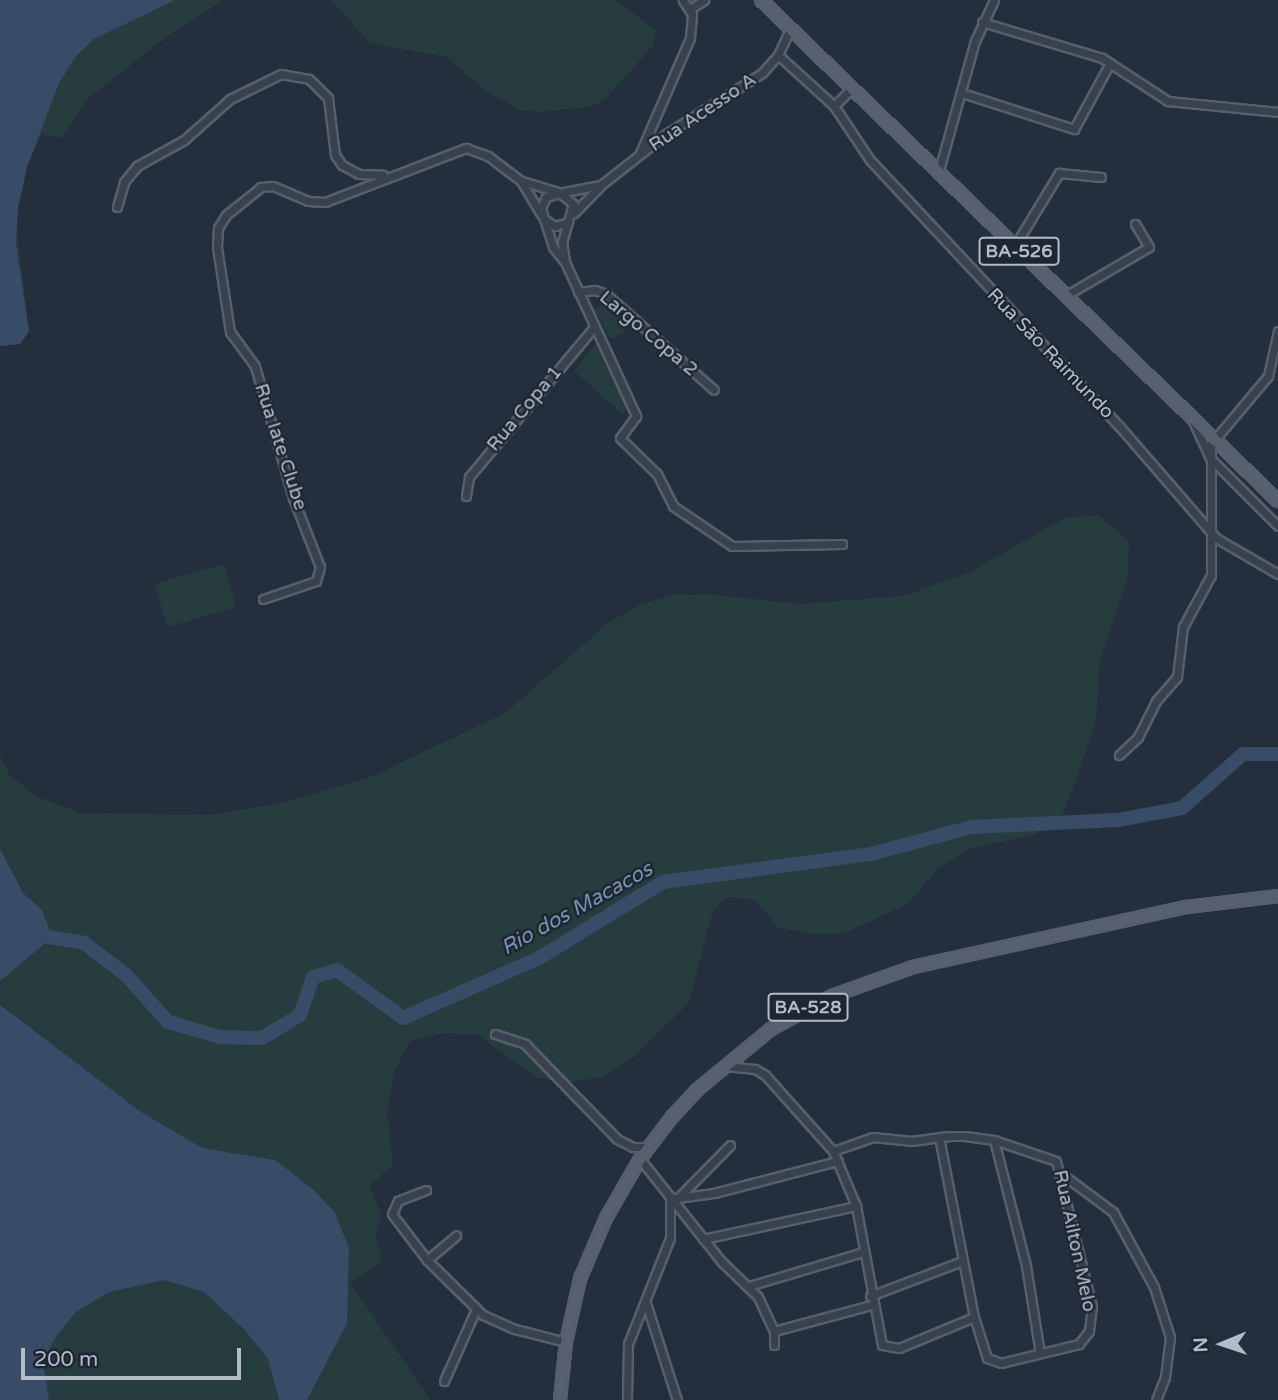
<!DOCTYPE html>
<meta charset="utf-8">
<style>
body{margin:0}
#map{position:relative;width:1278px;height:1400px;overflow:hidden;background:#242f3e;font-family:"Varela Round",sans-serif}
div>[style]{position:absolute}
[style*='--x']{left:calc(var(--x)*1px);top:calc(var(--y)*1px);width:calc(var(--w)*1px);rotate:calc(var(--a)*1deg)}
.green>*{inset:0;background:#263c3f;transform-origin:0 0}
.water>*{inset:0;background:#394c67}
.river>*{height:14px;margin:-7px;padding:0 7px;transform-origin:7px;border-radius:7px;background:#394c67}
.roads{filter:drop-shadow(2px 0 #565f6c) drop-shadow(-2px 0 #565f6c) drop-shadow(0 2px #565f6c) drop-shadow(0 -2px #565f6c)}
.minor>*{height:7px;margin:-3.5px;padding:0 3.5px;transform-origin:3.5px;border-radius:3.5px;background:#38414e}
.major>*{height:10px;margin:-5px;padding:0 5px;transform-origin:5px;border-radius:5px;background:#56606e}
span{translate:-50% -50%;white-space:nowrap;text-align:center;line-height:1.15;-webkit-text-stroke:5px #1d2633;paint-order:stroke}
.shield-label span{padding:2px 5px;background:#1d2633;border:2px solid;border-radius:5px;-webkit-text-stroke-width:0}
.shield-label{font-size:18px;color:#b4bcc9;font-weight:700}
.street-label{font-size:19px;color:#b4bcc9}
.water-label{font-size:21px;color:#7c92b1;font-style:italic}
.north{position:absolute;left:1187px;top:1309px;width:70px;height:70px;-webkit-text-stroke:5px #1d2633;paint-order:stroke;rotate:268deg;font-size:19px;font-weight:700;line-height:28px;text-align:center;color:#b4bcc9}
.north::after{content:'';display:block;margin:auto;width:24px;height:32px;background:#b4bcc9;clip-path:polygon(50% 0,100% 100%,50% 72%,0 100%)}
.scale{position:absolute;left:21px;top:1348px;width:220px;height:32px;box-sizing:border-box;border:4px solid #b4bcc9;border-top:0;padding-left:9px;font-size:21px;line-height:24px;white-space:nowrap;color:#b4bcc9;-webkit-text-stroke:5px #1d2633;paint-order:stroke}
</style>
<div id="map">
<div class="green">
<div style="clip-path:polygon(124px 0,223px 0,166px 37px,89px 98px,61px 138px,42px 134px,27px 167px,16px 223px,29px 331px,20px 344px,0 346px,0 251px,46px 89px)"></div>
<div style="clip-path:polygon(331px 0,615px 0,657px 31px,652px 47px,605px 99px,590px 107px,540px 112px,519px 110px,482px 88px,447px 57px,370px 43px)"></div>
<div style="left:609px;top:301px;width:34px;height:17px;rotate:60deg"></div>
<div style="clip-path:polygon(596px 344px,627px 409px,622px 414px,574px 371px)"></div>
<div style="clip-path:polygon(1100px 516px,1129px 542px,1128px 575px,1100px 661px,1097px 715px,1087px 749px,1064px 812px,1036px 834px,970px 849px,939px 867px,908px 904px,844px 933px,811px 934px,777px 927px,756px 900px,728px 897px,713px 910px,689px 1003px,631px 1059px,603px 1077px,570px 1082px,537px 1078px,478px 1035px,445px 1033px,410px 1041px,395px 1070px,387px 1110px,393px 1164px,370px 1186px,381px 1214px,376px 1235px,382px 1261px,350px 1282px,430px 1400px,35px 1400px,0 1082px,0 755px,10px 776px,36px 796px,80px 813px,208px 815px,278px 804px,371px 777px,505px 713px,608px 623px,640px 605px,673px 595px,706px 594px,801px 604px,903px 596px,970px 572px,1066px 517px)"></div>
<div style="left:224px;top:564px;width:45px;height:72px;rotate:74deg"></div>
</div>
<div class="water">
<div style="clip-path:polygon(0 0,175px 0,94px 39px,76px 56px,59px 83px,27px 167px,18px 207px,16px 244px,29px 331px,20px 344px,0 346px)"></div>
<div style="clip-path:polygon(0 849px,23px 893px,42px 910px,49px 928px,43px 945px,0 981px)"></div>
<div style="clip-path:polygon(0 1005px,141px 1112px,202px 1148px,275px 1160px,314px 1190px,335px 1213px,349px 1248px,347px 1323px,307px 1400px,279px 1400px,268px 1359px,245px 1330px,204px 1292px,164px 1280px,109px 1292px,76px 1312px,54px 1339px,43px 1362px,49px 1400px,0 1400px)"></div>
</div>
<div class="river">
<div style="--x:48;--y:937;--w:36;--a:9"></div>
<div style="--x:84;--y:943;--w:53;--a:37.3"></div>
<div style="--x:126;--y:975;--w:63;--a:48.2"></div>
<div style="--x:168;--y:1022;--w:54;--a:16.1"></div>
<div style="--x:220;--y:1037;--w:42;--a:1.4"></div>
<div style="--x:262;--y:1038;--w:44;--a:-31.2"></div>
<div style="--x:300;--y:1015;--w:40;--a:-71.1"></div>
<div style="--x:313;--y:977;--w:25;--a:-16"></div>
<div style="--x:337;--y:970;--w:82;--a:36"></div>
<div style="--x:403;--y:1018;--w:149;--a:-23.8"></div>
<div style="--x:539;--y:958;--w:145;--a:-31.5"></div>
<div style="--x:663;--y:882;--w:210;--a:-7.7"></div>
<div style="--x:871;--y:854;--w:104;--a:-15.1"></div>
<div style="--x:971;--y:827;--w:147;--a:-2.7"></div>
<div style="--x:1118;--y:820;--w:65;--a:-10.6"></div>
<div style="--x:1182;--y:808;--w:81;--a:-41.5"></div>
<div style="--x:1243;--y:754;--w:35;--a:0"></div>
</div>
<div class="roads">
<div class="minor">
<div style="--x:690;--y:9;--w:17;--a:-33"></div>
<div style="--x:982;--y:22;--w:125;--a:16.7"></div>
<div style="--x:1102;--y:58;--w:79;--a:33.1"></div>
<div style="--x:1168;--y:101;--w:111;--a:5.7"></div>
<div style="--x:778;--y:55;--w:76;--a:42.3"></div>
<div style="--x:834;--y:106;--w:65;--a:56.3"></div>
<div style="--x:870;--y:160;--w:366;--a:46.9"></div>
<div style="--x:1120;--y:427;--w:147;--a:49.1"></div>
<div style="--x:1216;--y:538;--w:72;--a:30.1"></div>
<div style="--x:962;--y:93;--w:118;--a:17.8"></div>
<div style="--x:1074;--y:129;--w:75;--a:-61.4"></div>
<div style="--x:834;--y:106;--w:24;--a:-45"></div>
<div style="--x:640;--y:153;--w:125;--a:-66.5"></div>
<div style="--x:690;--y:38;--w:24;--a:-85"></div>
<div style="--x:692;--y:14;--w:17;--a:-123"></div>
<div style="--x:938;--y:174;--w:138;--a:-74.5"></div>
<div style="--x:975;--y:41;--w:45;--a:-65.1"></div>
<div style="--x:522;--y:181;--w:37;--a:17"></div>
<div style="--x:564;--y:192;--w:37;--a:-11"></div>
<div style="--x:117;--y:207;--w:26;--a:-74"></div>
<div style="--x:124;--y:182;--w:21;--a:-51"></div>
<div style="--x:137;--y:166;--w:54;--a:-29"></div>
<div style="--x:184;--y:140;--w:62;--a:-41.7"></div>
<div style="--x:230;--y:99;--w:57;--a:-26.1"></div>
<div style="--x:281;--y:74;--w:28;--a:10"></div>
<div style="--x:309;--y:79;--w:27;--a:45"></div>
<div style="--x:328;--y:98;--w:57;--a:83"></div>
<div style="--x:335;--y:155;--w:12;--a:55"></div>
<div style="--x:342;--y:165;--w:19;--a:28"></div>
<div style="--x:359;--y:174;--w:24;--a:2"></div>
<div style="--x:574;--y:213;--w:39;--a:-46"></div>
<div style="--x:601;--y:185;--w:83;--a:-38.1"></div>
<div style="--x:666;--y:134;--w:114;--a:-32.4"></div>
<div style="--x:762;--y:73;--w:24;--a:-48"></div>
<div style="--x:778;--y:55;--w:29;--a:-65"></div>
<div style="--x:544;--y:219;--w:29;--a:72"></div>
<div style="--x:553;--y:247;--w:18;--a:52"></div>
<div style="--x:568;--y:222;--w:14;--a:163"></div>
<div style="--x:555;--y:226;--w:13;--a:-148"></div>
<div style="--x:544;--y:219;--w:11;--a:-105"></div>
<div style="--x:541;--y:208;--w:12;--a:-66"></div>
<div style="--x:546;--y:197;--w:15;--a:-16"></div>
<div style="--x:560;--y:193;--w:17;--a:40"></div>
<div style="--x:573;--y:204;--w:40;--a:106"></div>
<div style="--x:562;--y:242;--w:20;--a:81"></div>
<div style="--x:565;--y:262;--w:170;--a:65.2"></div>
<div style="--x:636;--y:416;--w:27;--a:126"></div>
<div style="--x:620;--y:438;--w:52;--a:44.2"></div>
<div style="--x:657;--y:474;--w:36;--a:63"></div>
<div style="--x:673;--y:506;--w:71;--a:34.1"></div>
<div style="--x:732;--y:546;--w:110;--a:-1"></div>
<div style="--x:1014;--y:247;--w:87;--a:-58.7"></div>
<div style="--x:1059;--y:173;--w:42;--a:5.4"></div>
<div style="--x:578;--y:292;--w:17;--a:-7"></div>
<div style="--x:595;--y:290;--w:12;--a:20"></div>
<div style="--x:606;--y:294;--w:144;--a:41.6"></div>
<div style="--x:1065;--y:296;--w:97;--a:-30.3"></div>
<div style="--x:1149;--y:247;--w:27;--a:-121"></div>
<div style="--x:1192;--y:419;--w:43;--a:65.2"></div>
<div style="--x:1210;--y:458;--w:96;--a:45"></div>
<div style="--x:466;--y:496;--w:19;--a:-81"></div>
<div style="--x:469;--y:477;--w:195;--a:-50.2"></div>
<div style="--x:263;--y:599;--w:56;--a:-18.8"></div>
<div style="--x:316;--y:581;--w:15;--a:-74"></div>
<div style="--x:320;--y:567;--w:74;--a:-111.4"></div>
<div style="--x:293;--y:498;--w:137;--a:-106.1"></div>
<div style="--x:255;--y:366;--w:42;--a:-126.3"></div>
<div style="--x:230;--y:332;--w:86;--a:-98.7"></div>
<div style="--x:217;--y:247;--w:19;--a:-87"></div>
<div style="--x:218;--y:228;--w:15;--a:-58"></div>
<div style="--x:226;--y:215;--w:45;--a:-38.7"></div>
<div style="--x:261;--y:187;--w:12;--a:-5"></div>
<div style="--x:273;--y:186;--w:38;--a:23"></div>
<div style="--x:308;--y:201;--w:17;--a:3"></div>
<div style="--x:325;--y:202;--w:151;--a:-21"></div>
<div style="--x:466;--y:148;--w:23;--a:20"></div>
<div style="--x:488;--y:156;--w:41;--a:37.1"></div>
<div style="--x:521;--y:181;--w:39;--a:59"></div>
<div style="--x:1119;--y:755;--w:26;--a:-43"></div>
<div style="--x:1138;--y:737;--w:40;--a:-63.4"></div>
<div style="--x:1156;--y:701;--w:32;--a:-49"></div>
<div style="--x:1177;--y:677;--w:50;--a:-83.2"></div>
<div style="--x:1183;--y:627;--w:59;--a:-61.7"></div>
<div style="--x:1211;--y:575;--w:131;--a:-90"></div>
<div style="--x:1211;--y:444;--w:89;--a:-50"></div>
<div style="--x:1268;--y:376;--w:46;--a:-77.5"></div>
<div style="--x:495;--y:1034;--w:32;--a:18"></div>
<div style="--x:525;--y:1044;--w:132;--a:45.9"></div>
<div style="--x:617;--y:1139;--w:18;--a:27"></div>
<div style="--x:633;--y:1147;--w:16;--a:0"></div>
<div style="--x:726;--y:1066;--w:29;--a:6"></div>
<div style="--x:755;--y:1069;--w:12;--a:31"></div>
<div style="--x:765;--y:1075;--w:102;--a:48.2"></div>
<div style="--x:833;--y:1151;--w:60;--a:67.3"></div>
<div style="--x:856;--y:1206;--w:141;--a:79.4"></div>
<div style="--x:882;--y:1345;--w:17;--a:10"></div>
<div style="--x:899;--y:1348;--w:81;--a:-22.5"></div>
<div style="--x:994;--y:1140;--w:130;--a:75.7"></div>
<div style="--x:1026;--y:1266;--w:88;--a:80.9"></div>
<div style="--x:833;--y:1151;--w:42;--a:-19.3"></div>
<div style="--x:873;--y:1137;--w:39;--a:6"></div>
<div style="--x:912;--y:1141;--w:27;--a:-8"></div>
<div style="--x:939;--y:1137;--w:13;--a:-4"></div>
<div style="--x:952;--y:1136;--w:13;--a:0"></div>
<div style="--x:965;--y:1136;--w:29;--a:8"></div>
<div style="--x:994;--y:1140;--w:65;--a:18.7"></div>
<div style="--x:1056;--y:1161;--w:149;--a:76.1"></div>
<div style="--x:1092;--y:1306;--w:25;--a:97"></div>
<div style="--x:1089;--y:1331;--w:16;--a:128"></div>
<div style="--x:1079;--y:1344;--w:80;--a:166.3"></div>
<div style="--x:1001;--y:1363;--w:15;--a:-160"></div>
<div style="--x:987;--y:1358;--w:43;--a:-107.6"></div>
<div style="--x:974;--y:1317;--w:183;--a:-101"></div>
<div style="--x:640;--y:1159;--w:132;--a:51.5"></div>
<div style="--x:722;--y:1262;--w:50;--a:44.2"></div>
<div style="--x:758;--y:1297;--w:38;--a:65"></div>
<div style="--x:774;--y:1331;--w:14;--a:90"></div>
<div style="--x:1062;--y:1174;--w:64;--a:36.7"></div>
<div style="--x:1113;--y:1212;--w:85;--a:61.3"></div>
<div style="--x:1154;--y:1287;--w:52;--a:72.3"></div>
<div style="--x:1170;--y:1337;--w:40;--a:97.1"></div>
<div style="--x:1165;--y:1377;--w:25;--a:111"></div>
<div style="--x:426;--y:1190;--w:30;--a:159"></div>
<div style="--x:398;--y:1201;--w:14;--a:115"></div>
<div style="--x:392;--y:1214;--w:58;--a:52.7"></div>
<div style="--x:427;--y:1260;--w:78;--a:44.5"></div>
<div style="--x:483;--y:1315;--w:35;--a:24"></div>
<div style="--x:515;--y:1329;--w:53;--a:14.3"></div>
<div style="--x:678;--y:1198;--w:74;--a:-45.5"></div>
<div style="--x:703;--y:1239;--w:157;--a:-12.2"></div>
<div style="--x:427;--y:1260;--w:38;--a:-40"></div>
<div style="--x:749;--y:1286;--w:119;--a:-16.6"></div>
<div style="--x:870;--y:1296;--w:98;--a:-20.8"></div>
<div style="--x:646;--y:1303;--w:102;--a:72.3"></div>
<div style="--x:774;--y:1331;--w:100;--a:-15"></div>
<div style="--x:444;--y:1381;--w:79;--a:-66"></div>
<div style="--x:627;--y:1400;--w:56;--a:-89"></div>
<div style="--x:628;--y:1344;--w:114;--a:-68.4"></div>
<div style="--x:670;--y:1238;--w:39;--a:-90"></div>
<div style="--x:670;--y:1199;--w:44;--a:-7.8"></div>
<div style="--x:714;--y:1193;--w:128;--a:-14.5"></div>
</div>
<div class="major">
<div style="--x:761;--y:0;--w:720;--a:44.1"></div>
<div style="--x:560;--y:1400;--w:58;--a:-84.1"></div>
<div style="--x:566;--y:1342;--w:65;--a:-77.5"></div>
<div style="--x:580;--y:1279;--w:66;--a:-66.9"></div>
<div style="--x:606;--y:1218;--w:68;--a:-60"></div>
<div style="--x:640;--y:1159;--w:53;--a:-52.7"></div>
<div style="--x:672;--y:1117;--w:37;--a:-47"></div>
<div style="--x:697;--y:1090;--w:96;--a:-39.5"></div>
<div style="--x:771;--y:1029;--w:69;--a:-28.4"></div>
<div style="--x:832;--y:996;--w:86;--a:-19.7"></div>
<div style="--x:913;--y:967;--w:280;--a:-12.4"></div>
<div style="--x:1187;--y:907;--w:92;--a:-6.9"></div>
</div>
</div>
<div class="shield-label">
<span style="left:1019px;top:251px">BA-526</span>
<span style="left:808px;top:1007px">BA-528</span>
</div>
<div class="street-label">
<span style="left:703px;top:113px;rotate:-34deg">Rua Acesso A</span>
<span style="left:648px;top:334px;rotate:40deg">Largo Copa 2</span>
<span style="left:1050px;top:354px;rotate:46deg">Rua São Raimundo</span>
<span style="left:525px;top:409px;rotate:-50deg">Rua Copa 1</span>
<span style="left:280px;top:447px;rotate:72deg">Rua Iate Clube</span>
<span style="left:1074px;top:1241px;rotate:78deg">Rua Ailton Melo</span>
</div>
<div class="water-label">
<span style="left:577px;top:909px;rotate:-29deg">Rio dos Macacos</span>
</div>
<div class="north">N</div>
<div class="scale">200 m</div>
</div>
